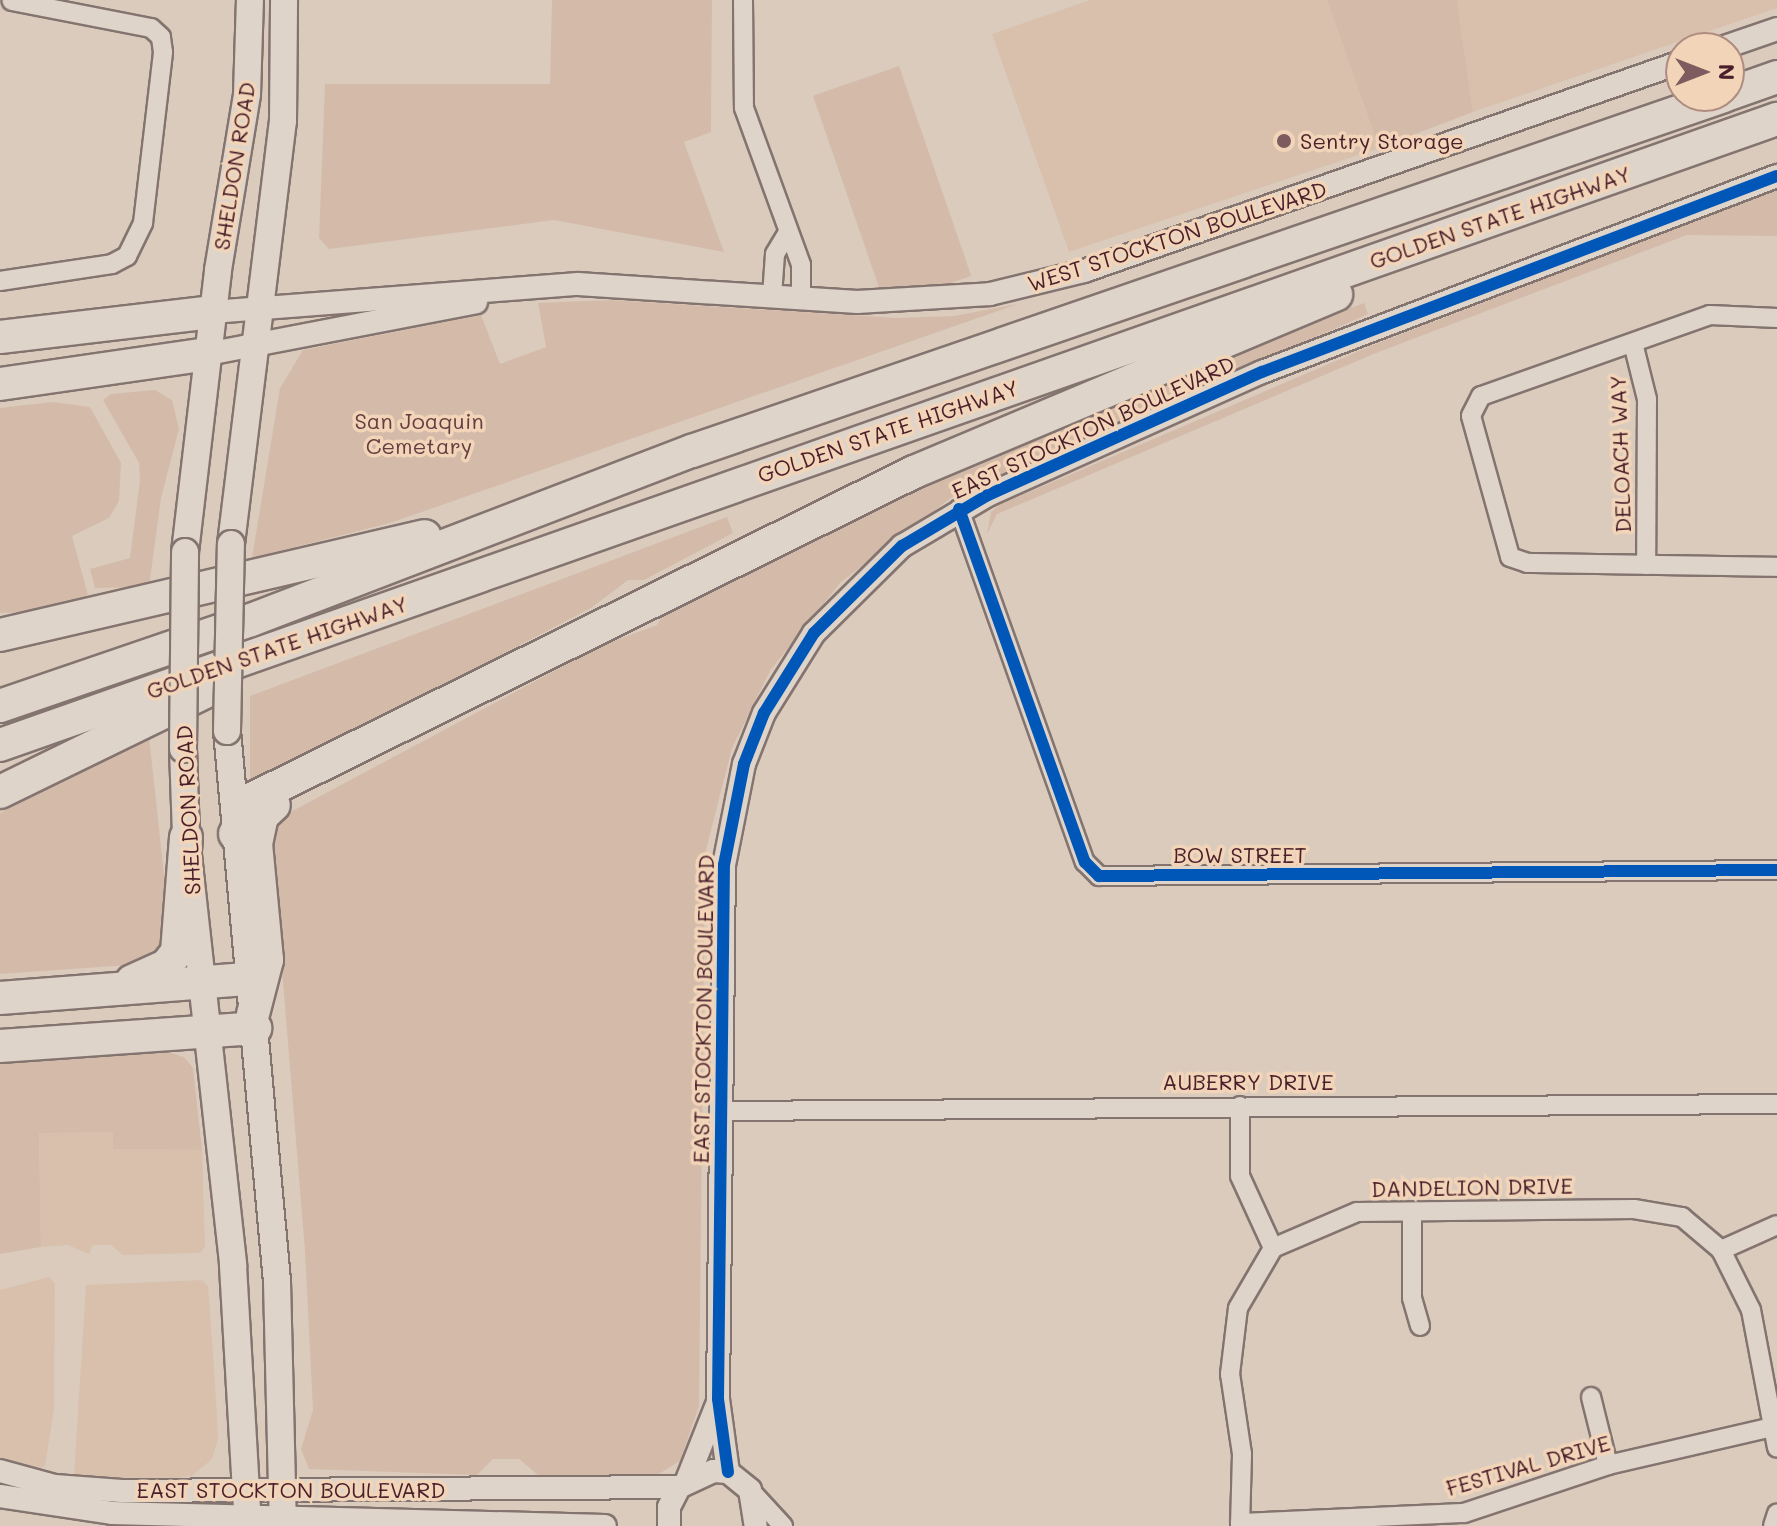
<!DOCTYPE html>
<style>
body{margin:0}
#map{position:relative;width:1777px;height:1526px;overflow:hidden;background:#dbcbbd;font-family:Mali,sans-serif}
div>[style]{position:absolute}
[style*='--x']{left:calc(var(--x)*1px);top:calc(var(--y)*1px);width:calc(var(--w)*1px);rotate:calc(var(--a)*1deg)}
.built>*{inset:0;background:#d8c0ad}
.green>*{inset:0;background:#d4bba9;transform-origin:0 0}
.roads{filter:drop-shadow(2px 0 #847470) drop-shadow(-2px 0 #847470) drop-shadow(0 2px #847470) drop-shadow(0 -2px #847470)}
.minor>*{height:18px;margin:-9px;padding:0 9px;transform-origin:9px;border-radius:9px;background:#ded4c9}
.tertiary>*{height:22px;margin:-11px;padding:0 11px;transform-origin:11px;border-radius:11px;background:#ded4c9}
.secondary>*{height:26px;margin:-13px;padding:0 13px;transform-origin:13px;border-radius:13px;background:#ded4c9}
.motorway>*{height:32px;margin:-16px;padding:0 16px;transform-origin:16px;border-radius:16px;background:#ded4c9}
.bridges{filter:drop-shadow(2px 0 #847470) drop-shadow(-2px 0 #847470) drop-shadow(0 2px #847470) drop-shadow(0 -2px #847470)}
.secondary-bridge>*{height:26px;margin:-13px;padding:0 13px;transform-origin:13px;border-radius:13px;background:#ded4c9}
.cycleway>*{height:12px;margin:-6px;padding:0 6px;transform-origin:6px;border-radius:6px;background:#0057b8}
.dots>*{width:22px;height:22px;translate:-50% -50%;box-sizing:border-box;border:4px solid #f2d5b8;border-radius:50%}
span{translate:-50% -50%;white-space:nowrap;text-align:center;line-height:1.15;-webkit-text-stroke:7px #f2d5b8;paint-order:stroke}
.poi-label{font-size:22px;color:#4a1f2b}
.left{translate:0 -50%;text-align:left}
.street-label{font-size:22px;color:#4a1f2b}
.park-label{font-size:22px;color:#643c41}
.north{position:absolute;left:1665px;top:32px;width:80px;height:80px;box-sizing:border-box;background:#f2d5b8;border:2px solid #af8c80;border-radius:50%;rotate:90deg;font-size:22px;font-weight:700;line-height:32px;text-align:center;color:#4a1f2b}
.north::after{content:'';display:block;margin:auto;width:28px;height:36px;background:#7d5b5e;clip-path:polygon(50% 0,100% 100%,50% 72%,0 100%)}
</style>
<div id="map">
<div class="built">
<div style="clip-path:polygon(1090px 0,1327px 0,1379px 148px,1069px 252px,992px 34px)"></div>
<div style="clip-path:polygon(1457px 0,1777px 0,1777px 8px,1473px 112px)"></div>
<div style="clip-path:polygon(39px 1132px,114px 1132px,114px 1149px,202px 1150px,205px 1247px,200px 1253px,123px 1255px,111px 1245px,93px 1245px,89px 1254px,68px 1245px,41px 1247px)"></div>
<div style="clip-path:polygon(49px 1277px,55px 1284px,54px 1409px,45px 1466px,36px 1471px,0 1458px,0 1290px)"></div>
<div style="clip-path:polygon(202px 1280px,208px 1286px,215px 1382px,218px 1439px,212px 1459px,192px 1476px,171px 1479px,74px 1476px,86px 1285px)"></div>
</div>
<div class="green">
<div style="clip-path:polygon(552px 0,712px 0,711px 132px,684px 142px,724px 252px,554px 220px,329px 249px,319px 238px,325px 84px,550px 84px)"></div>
<div style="clip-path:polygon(1327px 0,1457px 0,1473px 112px,1379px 148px)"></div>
<div style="left:899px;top:66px;width:222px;height:91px;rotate:71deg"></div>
<div style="clip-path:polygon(1777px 189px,1777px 236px,1687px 235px,1376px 353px,997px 514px,987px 534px,991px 512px,999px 505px,1373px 345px)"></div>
<div style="clip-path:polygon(610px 300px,898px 318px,954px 316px,1018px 304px,390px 523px,252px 558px,280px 388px,303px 350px,481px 315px,500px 364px,546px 347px,538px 303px)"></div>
<div style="clip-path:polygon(1364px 303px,1368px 314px,952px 497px,841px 582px,771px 669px,732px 748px,705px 854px,699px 1406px,680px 1461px,657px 1475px,538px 1475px,519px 1459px,493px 1459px,477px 1475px,309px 1469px,301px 1449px,313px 1410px,305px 1251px,270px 823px,603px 645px,657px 625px,664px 612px,748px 566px,1133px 388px)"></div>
<div style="clip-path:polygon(155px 390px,172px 400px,179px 429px,161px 498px,149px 587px,95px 588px,90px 569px,130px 558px,140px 480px,139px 463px,103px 400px,111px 394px)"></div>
<div style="clip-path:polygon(52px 402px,90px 407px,121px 463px,119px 501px,109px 518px,72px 536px,88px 595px,43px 612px,0 613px,0 408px)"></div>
<div style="clip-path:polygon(727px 517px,733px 533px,644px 580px,628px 580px,591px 608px,250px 786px,250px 696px)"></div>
<div style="clip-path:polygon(149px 736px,170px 931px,165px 949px,143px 964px,0 974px,0 813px)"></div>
<div style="clip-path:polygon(159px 1049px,184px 1057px,193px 1068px,202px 1150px,113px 1149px,113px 1132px,39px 1133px,41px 1247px,0 1254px,0 1064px)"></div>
</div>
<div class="roads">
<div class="minor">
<div style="--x:743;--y:0;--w:108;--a:89.5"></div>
<div style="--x:744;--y:108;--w:167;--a:70"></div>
<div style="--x:801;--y:265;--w:34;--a:90"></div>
<div style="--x:0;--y:281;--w:113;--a:-8.6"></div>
<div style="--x:112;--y:264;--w:17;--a:-28"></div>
<div style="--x:127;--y:256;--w:37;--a:-64"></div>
<div style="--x:143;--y:223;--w:172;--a:-83.3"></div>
<div style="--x:163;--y:52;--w:15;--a:-98"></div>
<div style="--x:161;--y:37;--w:13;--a:-138"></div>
<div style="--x:151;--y:28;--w:142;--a:-169"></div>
<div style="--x:772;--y:296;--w:42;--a:-85.9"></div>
<div style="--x:775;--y:254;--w:26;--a:-59"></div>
<div style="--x:1777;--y:318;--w:67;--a:-177.4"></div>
<div style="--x:1710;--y:315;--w:243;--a:160.5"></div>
<div style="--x:1481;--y:396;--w:22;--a:117"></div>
<div style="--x:1471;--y:416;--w:146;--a:74.5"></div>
<div style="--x:1510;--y:557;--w:18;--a:19"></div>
<div style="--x:1527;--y:563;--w:250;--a:0.9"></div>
<div style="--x:1633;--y:343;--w:58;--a:76"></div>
<div style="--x:1647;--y:399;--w:166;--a:90.3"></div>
<div style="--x:959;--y:509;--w:375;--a:70.4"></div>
<div style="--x:1085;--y:862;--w:20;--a:45"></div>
<div style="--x:1099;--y:876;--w:678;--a:-0.51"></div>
<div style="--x:1240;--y:1106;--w:70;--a:90"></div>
<div style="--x:1240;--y:1176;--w:79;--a:65.4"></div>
<div style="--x:720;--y:1111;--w:1057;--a:-0.38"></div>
<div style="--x:1412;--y:1215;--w:83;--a:90"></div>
<div style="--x:1412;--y:1298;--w:29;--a:74"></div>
<div style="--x:1721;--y:1250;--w:61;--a:-24.1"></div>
<div style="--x:1591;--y:1397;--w:70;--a:76"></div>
<div style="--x:750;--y:1490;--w:49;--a:47.5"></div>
<div style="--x:1240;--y:1523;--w:224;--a:-2.6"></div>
<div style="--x:1464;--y:1513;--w:152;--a:-18.4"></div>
<div style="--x:1608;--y:1465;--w:173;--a:-13"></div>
<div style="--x:1240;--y:1526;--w:72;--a:-88.4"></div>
<div style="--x:1242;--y:1454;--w:81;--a:-98.5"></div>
<div style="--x:1230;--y:1374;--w:66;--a:-83.1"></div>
<div style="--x:1238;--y:1308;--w:69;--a:-59.7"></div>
<div style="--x:1273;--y:1248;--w:91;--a:-23.2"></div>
<div style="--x:1357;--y:1212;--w:277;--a:-0.6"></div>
<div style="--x:1634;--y:1209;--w:49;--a:9.5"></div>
<div style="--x:1682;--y:1217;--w:51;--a:40.2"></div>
<div style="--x:1721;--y:1250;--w:67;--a:63.4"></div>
<div style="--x:1751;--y:1310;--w:140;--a:79.3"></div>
<div style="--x:1773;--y:1526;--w:13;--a:-72"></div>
</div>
<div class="tertiary">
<div style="--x:1722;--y:48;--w:58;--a:-19.1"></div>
<div style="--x:212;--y:312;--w:367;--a:-4.4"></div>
<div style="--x:578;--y:284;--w:280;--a:3.7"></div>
<div style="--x:857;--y:302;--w:133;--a:-3.4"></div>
<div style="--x:990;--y:294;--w:97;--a:-13.7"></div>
<div style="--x:1084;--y:271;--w:633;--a:-19.29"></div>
<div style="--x:207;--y:354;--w:274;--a:-10.9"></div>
<div style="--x:0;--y:1471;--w:57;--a:15.3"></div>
<div style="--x:55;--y:1486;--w:67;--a:4.3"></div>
<div style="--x:122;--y:1491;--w:557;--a:-0.41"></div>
<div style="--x:728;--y:1472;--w:74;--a:-97.8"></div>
<div style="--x:718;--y:1399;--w:534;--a:-89.36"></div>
<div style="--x:724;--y:865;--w:103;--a:-78.8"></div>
<div style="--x:744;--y:764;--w:55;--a:-68.6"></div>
<div style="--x:764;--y:713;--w:94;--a:-58"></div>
<div style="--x:814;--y:633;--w:124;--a:-44.7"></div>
<div style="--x:902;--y:546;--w:100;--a:-30.7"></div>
<div style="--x:988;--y:495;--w:300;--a:-24.2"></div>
<div style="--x:1262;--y:372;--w:551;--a:-20.84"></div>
<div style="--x:687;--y:1480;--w:79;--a:-68.3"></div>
<div style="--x:0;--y:1496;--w:113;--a:8.6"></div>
<div style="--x:112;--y:1513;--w:493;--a:1.5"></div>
<div style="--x:669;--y:1526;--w:19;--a:-90"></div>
<div style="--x:669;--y:1507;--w:22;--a:-63"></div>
<div style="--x:679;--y:1487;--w:38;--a:-25"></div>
<div style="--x:713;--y:1471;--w:15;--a:4"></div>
<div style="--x:728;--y:1472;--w:28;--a:39"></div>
<div style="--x:750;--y:1490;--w:36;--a:81"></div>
</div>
<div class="secondary">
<div style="--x:231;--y:544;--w:426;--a:-83"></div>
<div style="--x:283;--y:121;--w:121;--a:-89.5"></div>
<div style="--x:185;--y:552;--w:284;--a:-83.3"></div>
<div style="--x:218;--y:270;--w:178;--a:-80.6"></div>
<div style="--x:247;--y:94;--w:94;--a:-88.2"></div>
<div style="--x:227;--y:731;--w:553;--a:84.81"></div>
<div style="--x:277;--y:1282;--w:244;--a:88.6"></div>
<div style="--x:183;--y:749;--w:88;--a:88"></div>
<div style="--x:186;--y:837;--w:432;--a:83.7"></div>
<div style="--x:233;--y:1266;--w:260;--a:86.7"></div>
</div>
<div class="motorway">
<div style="--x:1729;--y:94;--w:51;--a:-19.5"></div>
<div style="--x:0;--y:337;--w:213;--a:-6.7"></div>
<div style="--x:0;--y:384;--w:209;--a:-8.2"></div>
<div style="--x:0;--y:635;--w:436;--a:-13.1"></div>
<div style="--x:0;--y:706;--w:265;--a:-18.9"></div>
<div style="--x:251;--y:620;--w:472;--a:-21"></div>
<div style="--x:692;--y:451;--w:1091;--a:-18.98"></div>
<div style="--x:0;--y:745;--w:1884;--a:-19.41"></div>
<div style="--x:0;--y:792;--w:233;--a:-26"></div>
<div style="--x:235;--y:834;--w:39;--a:-64"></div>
<div style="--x:252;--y:799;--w:738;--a:-26.29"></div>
<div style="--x:914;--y:472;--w:458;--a:-22.8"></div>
<div style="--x:132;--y:981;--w:37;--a:-24"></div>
<div style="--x:166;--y:966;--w:18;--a:-52"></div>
<div style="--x:177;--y:952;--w:115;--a:-85.5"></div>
<div style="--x:0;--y:998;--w:250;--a:-4.4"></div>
<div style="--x:253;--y:1014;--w:56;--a:-75.5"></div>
<div style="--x:267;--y:960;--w:117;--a:-95.4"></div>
<div style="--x:256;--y:844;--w:29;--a:-78"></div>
<div style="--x:262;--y:816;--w:16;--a:-43"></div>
<div style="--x:0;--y:1046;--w:256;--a:-4"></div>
</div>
</div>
<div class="bridges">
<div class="secondary-bridge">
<div style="--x:227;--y:731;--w:187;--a:-88.8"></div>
<div style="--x:183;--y:749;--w:197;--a:-89.4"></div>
</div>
</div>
<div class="cycleway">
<div style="--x:959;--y:509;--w:375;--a:70.4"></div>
<div style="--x:1085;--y:862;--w:20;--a:45"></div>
<div style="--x:1099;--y:876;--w:678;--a:-0.51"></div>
<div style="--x:728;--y:1472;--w:74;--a:-97.8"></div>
<div style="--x:718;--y:1399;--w:534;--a:-89.36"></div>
<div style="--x:724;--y:865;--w:103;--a:-78.8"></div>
<div style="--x:744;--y:764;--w:55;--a:-68.6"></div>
<div style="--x:764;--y:713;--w:94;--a:-58"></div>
<div style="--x:814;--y:633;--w:124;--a:-44.7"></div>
<div style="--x:902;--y:546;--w:100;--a:-30.7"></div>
<div style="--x:988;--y:495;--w:300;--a:-24.2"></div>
<div style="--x:1262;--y:372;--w:551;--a:-20.84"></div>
</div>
<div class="dots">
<div style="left:1284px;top:141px;background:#7d5b5e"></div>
</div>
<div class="poi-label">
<span class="left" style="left:1300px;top:141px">Sentry Storage</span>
</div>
<div class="street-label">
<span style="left:234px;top:166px;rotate:-81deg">SHELDON ROAD</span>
<span style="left:1500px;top:217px;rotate:-19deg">GOLDEN STATE HIGHWAY</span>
<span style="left:1177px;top:236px;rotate:-18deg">WEST STOCKTON BOULEVARD</span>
<span style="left:1093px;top:427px;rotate:-25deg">EAST STOCKTON BOULEVARD</span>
<span style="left:888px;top:431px;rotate:-19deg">GOLDEN STATE HIGHWAY</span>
<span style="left:1620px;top:454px;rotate:-92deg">DELOACH WAY</span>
<span style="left:277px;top:647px;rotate:-19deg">GOLDEN STATE HIGHWAY</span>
<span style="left:188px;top:810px;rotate:-93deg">SHELDON ROAD</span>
<span style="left:1240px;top:855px">BOW STREET</span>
<span style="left:703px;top:1009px;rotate:-89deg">EAST STOCKTON BOULEVARD</span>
<span style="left:1248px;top:1082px">AUBERRY DRIVE</span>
<span style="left:1472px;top:1187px;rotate:-1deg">DANDELION DRIVE</span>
<span style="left:1528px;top:1465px;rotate:-16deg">FESTIVAL DRIVE</span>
<span style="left:291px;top:1490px">EAST STOCKTON BOULEVARD</span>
</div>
<div class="park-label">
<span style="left:419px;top:433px">San Joaquin<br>Cemetary</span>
</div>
<div class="north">N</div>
</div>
